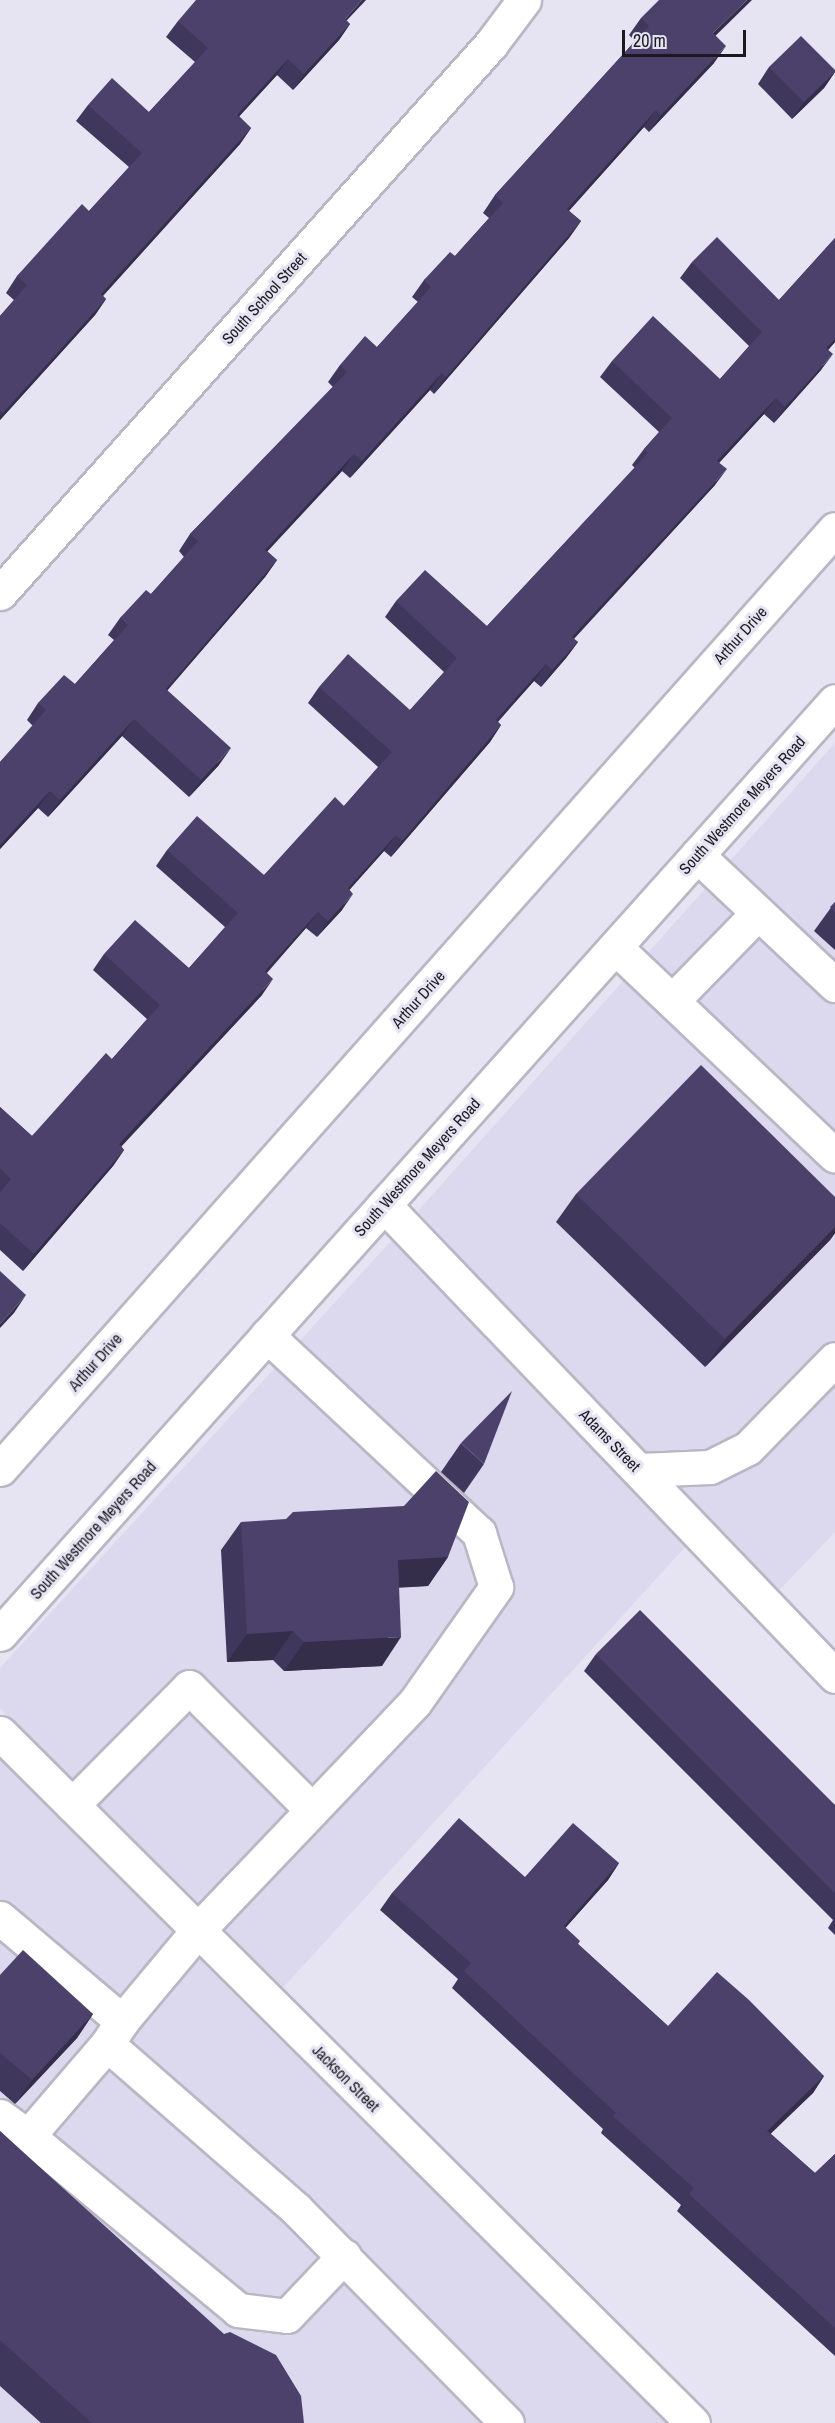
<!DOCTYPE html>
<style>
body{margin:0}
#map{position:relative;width:835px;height:2423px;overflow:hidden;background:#e6e4f2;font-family:"Archivo Narrow",sans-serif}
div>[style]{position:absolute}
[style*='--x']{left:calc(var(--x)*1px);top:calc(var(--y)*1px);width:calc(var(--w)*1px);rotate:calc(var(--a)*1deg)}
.built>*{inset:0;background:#dcd8ee}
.roads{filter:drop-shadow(2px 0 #b9b7c4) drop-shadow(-2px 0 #b9b7c4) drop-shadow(0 2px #b9b7c4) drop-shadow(0 -2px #b9b7c4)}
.minor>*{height:33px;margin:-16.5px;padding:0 16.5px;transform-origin:16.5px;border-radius:16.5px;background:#fff}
.wall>*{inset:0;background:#40385c}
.shaded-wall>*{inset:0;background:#342e4b}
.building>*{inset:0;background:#4b416b}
span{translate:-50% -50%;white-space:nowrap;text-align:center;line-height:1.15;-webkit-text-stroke:6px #e6e4f2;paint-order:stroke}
.street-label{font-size:16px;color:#1b1a1f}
.scale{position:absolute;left:622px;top:30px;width:124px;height:27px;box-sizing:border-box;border:3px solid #1b1a1f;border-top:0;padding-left:8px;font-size:18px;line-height:21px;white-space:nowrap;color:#1b1a1f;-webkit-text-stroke:4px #e6e4f2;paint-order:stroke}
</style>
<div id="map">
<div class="built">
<div style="clip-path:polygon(835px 743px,835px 1532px,767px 1603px,418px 1211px)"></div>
<div style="clip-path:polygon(392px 1240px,687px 1545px,280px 1991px,0 1708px,0 1668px)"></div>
<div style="clip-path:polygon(0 1757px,667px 2423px,0 2423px)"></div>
</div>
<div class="roads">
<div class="minor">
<div style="--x:0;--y:593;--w:737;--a:-48.19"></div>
<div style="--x:491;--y:44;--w:55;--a:-53.1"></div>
<div style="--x:697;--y:855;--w:190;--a:43.3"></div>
<div style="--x:615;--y:947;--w:303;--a:43.5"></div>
<div style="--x:672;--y:1001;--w:123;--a:-45.7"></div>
<div style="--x:384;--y:1205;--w:652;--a:46.24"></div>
<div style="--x:0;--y:1469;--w:1257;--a:-48.39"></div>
<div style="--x:640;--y:1470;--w:70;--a:-2.5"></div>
<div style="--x:710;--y:1467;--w:42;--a:-26.6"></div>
<div style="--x:748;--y:1448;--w:124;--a:-45.7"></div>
<div style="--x:0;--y:1634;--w:1252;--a:-48.17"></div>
<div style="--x:0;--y:1733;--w:978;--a:44.88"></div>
<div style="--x:72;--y:1805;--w:166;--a:-45.2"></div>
<div style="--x:189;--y:1687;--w:174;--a:45"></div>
<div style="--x:0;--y:1918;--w:160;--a:40.2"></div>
<div style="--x:122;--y:2021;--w:119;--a:-50.1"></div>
<div style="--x:198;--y:1930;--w:315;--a:-46.4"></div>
<div style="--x:415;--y:1702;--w:141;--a:-54.8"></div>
<div style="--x:496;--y:1587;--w:57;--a:-107.5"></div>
<div style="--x:479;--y:1533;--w:290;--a:-137"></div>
<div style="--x:122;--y:2021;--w:27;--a:123"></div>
<div style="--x:107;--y:2044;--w:252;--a:41.1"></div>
<div style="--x:297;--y:2210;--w:299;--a:45.4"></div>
<div style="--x:0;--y:2116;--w:34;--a:36"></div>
<div style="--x:28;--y:2136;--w:121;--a:-49.3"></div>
<div style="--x:28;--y:2136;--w:273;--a:39.6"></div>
<div style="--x:238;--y:2310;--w:49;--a:7"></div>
<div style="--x:287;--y:2316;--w:83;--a:-46.5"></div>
</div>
</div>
<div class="wall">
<div style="clip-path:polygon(641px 18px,715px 36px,714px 63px,649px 132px,644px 127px,569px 211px,581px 221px,569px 238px,434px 394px,430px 390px,350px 478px,342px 471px,267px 551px,277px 560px,265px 577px,167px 690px,219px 765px,189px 797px,122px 736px,48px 817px,38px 808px,0 849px,0 762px,33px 726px,27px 720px,38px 703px,75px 684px,114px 640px,108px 635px,120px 618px,151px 594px,184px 557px,179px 551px,190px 534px,333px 387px,328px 382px,340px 365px,377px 347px,418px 302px,412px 297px,424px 280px,455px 256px,489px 218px,483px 213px,495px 195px,635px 41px,629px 35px)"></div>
<div style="clip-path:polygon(178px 21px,347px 21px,350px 24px,339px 40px,293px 90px,277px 75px,239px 116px,251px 128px,240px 144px,103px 296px,106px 299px,95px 315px,0 420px,0 316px,14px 300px,6px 293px,17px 276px,89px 211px,129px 167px,76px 121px,88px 105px,149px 112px,195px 62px,166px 37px)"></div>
<div style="clip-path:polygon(769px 67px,835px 72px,824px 88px,792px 119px,758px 84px)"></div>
<div style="clip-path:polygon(835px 238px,835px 342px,828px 350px,821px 370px,774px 423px,764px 414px,719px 463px,715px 485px,574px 639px,578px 642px,566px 658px,541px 687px,534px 681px,498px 722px,501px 725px,490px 742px,391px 857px,384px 851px,349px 890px,342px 910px,317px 937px,306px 928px,267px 973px,262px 995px,121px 1146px,124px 1150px,113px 1166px,23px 1271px,0 1250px,0 1107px,32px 1136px,112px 1059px,147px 1019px,93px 970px,104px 954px,189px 968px,225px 927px,156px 866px,167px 850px,264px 875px,344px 806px,378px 767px,308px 703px,319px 687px,410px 710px,444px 672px,385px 617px,396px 601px,487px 626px,635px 468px,632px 465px,644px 449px,659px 432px,600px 377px,612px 361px,720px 379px,749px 346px,680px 278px,692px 262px,779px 300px)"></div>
<div style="clip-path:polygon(835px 902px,835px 950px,814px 931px)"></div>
<div style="clip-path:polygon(576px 1194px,835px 1197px,835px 1233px,830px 1240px,705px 1367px,556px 1222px)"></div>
<div style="clip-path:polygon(461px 1443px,484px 1464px,464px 1493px,441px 1472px)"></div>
<div style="clip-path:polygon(241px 1522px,448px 1557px,428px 1586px,399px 1587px,382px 1666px,284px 1671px,273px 1660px,227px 1662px,221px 1550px)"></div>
<div style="clip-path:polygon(596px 1654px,835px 1805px,835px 1935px,828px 1928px,833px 1920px,584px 1671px)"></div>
<div style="clip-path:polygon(619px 1863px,608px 1880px,565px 1928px,578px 1944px,668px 2026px,824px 2076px,813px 2093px,770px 2133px,815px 2173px,835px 2154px,835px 2356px,677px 2211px,681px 2205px,601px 2133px,603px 2129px,452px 1988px,458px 1979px,380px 1910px,392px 1893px,525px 1877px)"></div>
<div style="clip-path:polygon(0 1975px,93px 2014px,77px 2038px,15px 2104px,0 2091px)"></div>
<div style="clip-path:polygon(0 2131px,304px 2423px,41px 2423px,0 2386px)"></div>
</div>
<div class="shaded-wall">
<div style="clip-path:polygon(362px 0,366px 0,333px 35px,345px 19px)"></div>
<div style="clip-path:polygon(747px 0,752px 0,701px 50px,713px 33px)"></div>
<div style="clip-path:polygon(350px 24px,339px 40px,293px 90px,304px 74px)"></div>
<div style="clip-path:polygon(726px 46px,714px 63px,649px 132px,661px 115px)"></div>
<div style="clip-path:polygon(288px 59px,277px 75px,226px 131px,237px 115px)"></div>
<div style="clip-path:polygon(835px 72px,824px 88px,792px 119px,804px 102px)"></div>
<div style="clip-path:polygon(656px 110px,644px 127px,555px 226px,567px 209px)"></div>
<div style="clip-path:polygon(251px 128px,240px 144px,90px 310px,101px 294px)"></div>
<div style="clip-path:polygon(581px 221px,569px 238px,434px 394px,446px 377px)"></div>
<div style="clip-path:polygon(106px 299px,95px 315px,0 420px,0 417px,3px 413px)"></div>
<div style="clip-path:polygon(835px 339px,835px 342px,815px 365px,826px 348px)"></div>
<div style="clip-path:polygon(833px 354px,821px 370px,774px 423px,785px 407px)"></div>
<div style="clip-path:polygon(442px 373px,430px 390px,350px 478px,362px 461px)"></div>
<div style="clip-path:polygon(776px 398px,764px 414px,706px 477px,717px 461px)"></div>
<div style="clip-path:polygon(354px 454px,342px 471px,253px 567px,265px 550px)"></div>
<div style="clip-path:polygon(727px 469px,715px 485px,560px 653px,572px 637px)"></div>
<div style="clip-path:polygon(277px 560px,265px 577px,154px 706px,166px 689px)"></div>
<div style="clip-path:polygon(578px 642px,566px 658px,541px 687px,552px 670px)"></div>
<div style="clip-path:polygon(546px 664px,534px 681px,484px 736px,496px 720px)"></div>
<div style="clip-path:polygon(134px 719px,122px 736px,48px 817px,60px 800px)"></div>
<div style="clip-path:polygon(501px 725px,490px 742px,391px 857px,402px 841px)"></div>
<div style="clip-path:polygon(231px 748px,219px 765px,189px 797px,201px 780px)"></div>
<div style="clip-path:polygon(50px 791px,38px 808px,0 849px,0 845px)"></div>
<div style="clip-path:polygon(396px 835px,384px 851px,336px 905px,348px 888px)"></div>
<div style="clip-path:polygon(353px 894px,342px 910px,317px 937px,328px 921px)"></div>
<div style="clip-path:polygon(318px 912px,306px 928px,253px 987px,265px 971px)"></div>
<div style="clip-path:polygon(273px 979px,262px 995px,108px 1161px,119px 1144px)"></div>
<div style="clip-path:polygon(124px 1150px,113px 1166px,23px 1271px,34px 1254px)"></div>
<div style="clip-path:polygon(835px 1227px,835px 1233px,830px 1240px,705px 1367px,725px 1339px)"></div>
<div style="clip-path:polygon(26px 1295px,14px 1313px,0 1328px,0 1324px)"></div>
<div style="clip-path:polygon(448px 1557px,428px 1586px,378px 1589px,398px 1560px)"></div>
<div style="clip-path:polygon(293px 1631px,273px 1660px,227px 1662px,247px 1634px)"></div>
<div style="clip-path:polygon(401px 1637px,382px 1666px,284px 1671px,304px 1642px)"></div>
<div style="clip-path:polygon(619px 1863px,608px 1880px,552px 1943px,564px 1926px)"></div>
<div style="clip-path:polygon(93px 2014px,77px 2038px,15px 2104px,32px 2080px)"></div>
<div style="clip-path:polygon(824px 2076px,813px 2093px,756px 2148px,767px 2131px)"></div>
</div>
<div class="building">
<div style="clip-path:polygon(196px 0,362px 0,345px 19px,350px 24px,304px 74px,288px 59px,237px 115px,251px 128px,101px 294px,106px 299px,3px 413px,0 410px,0 316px,27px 285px,17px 276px,82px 204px,89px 211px,142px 153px,88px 105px,112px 78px,149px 112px,208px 48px,178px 21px)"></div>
<div style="clip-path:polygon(659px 0,747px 0,713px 33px,726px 46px,661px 115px,656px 110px,567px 209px,581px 221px,446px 377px,442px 373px,362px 461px,354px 454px,265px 550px,277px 560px,166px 689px,231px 748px,201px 780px,134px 719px,60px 800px,50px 791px,0 845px,0 762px,46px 710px,38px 703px,64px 675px,75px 684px,128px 625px,120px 618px,146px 590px,151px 594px,198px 541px,190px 534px,347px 372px,340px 365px,365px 336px,377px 347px,431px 287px,424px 280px,450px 252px,455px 256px,503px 203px,495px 195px,649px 26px,641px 18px)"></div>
<div style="clip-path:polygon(801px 36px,835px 70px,835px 72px,804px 102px,769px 67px)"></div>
<div style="clip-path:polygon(717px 237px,779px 300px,835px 238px,835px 339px,826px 348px,833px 354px,785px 407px,776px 398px,717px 461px,727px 469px,572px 637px,578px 642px,552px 670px,546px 664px,496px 720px,501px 725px,402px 841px,396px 835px,348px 888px,353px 894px,328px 921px,318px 912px,265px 971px,273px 979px,119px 1144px,124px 1150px,34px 1254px,0 1223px,0 1192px,11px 1179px,0 1168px,0 1107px,32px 1136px,106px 1053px,112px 1059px,160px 1005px,104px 954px,135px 920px,189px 968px,238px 913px,167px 850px,197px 816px,264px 875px,335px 797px,344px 806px,392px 752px,319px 687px,348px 654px,410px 710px,457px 658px,396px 601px,425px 570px,487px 626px,648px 453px,644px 449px,672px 418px,612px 361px,653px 316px,720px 379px,762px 332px,692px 262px)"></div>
<div style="clip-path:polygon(835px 902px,835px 912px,830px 907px)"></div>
<div style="clip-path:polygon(701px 1065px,835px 1197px,835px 1227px,725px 1339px,576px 1194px)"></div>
<div style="clip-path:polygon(0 1271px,26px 1295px,0 1324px)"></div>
<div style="clip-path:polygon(512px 1391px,484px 1464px,461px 1443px)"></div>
<div style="clip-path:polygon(436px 1471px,469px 1502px,448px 1557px,398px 1560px,401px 1637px,304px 1642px,293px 1631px,247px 1634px,241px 1522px,286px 1519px,293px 1512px,404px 1506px)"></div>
<div style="clip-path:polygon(640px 1610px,835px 1805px,835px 1893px,596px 1654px)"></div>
<div style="clip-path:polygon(459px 1818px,525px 1877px,573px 1823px,619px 1863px,564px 1926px,580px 1941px,578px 1944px,668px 2026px,717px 1972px,749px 2000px,824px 2076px,767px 2131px,815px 2173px,835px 2154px,835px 2328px,689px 2194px,694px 2188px,613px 2116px,616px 2113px,464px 1971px,471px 1963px,392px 1893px)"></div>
<div style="clip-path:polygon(23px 1950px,93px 2014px,32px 2080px,0 2053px,0 1975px)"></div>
<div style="clip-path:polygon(0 2131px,224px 2334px,230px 2332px,276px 2355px,301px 2396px,304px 2423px,92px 2423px,0 2340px)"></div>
</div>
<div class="street-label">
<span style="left:264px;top:298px;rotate:-48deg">South School Street</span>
<span style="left:740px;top:635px;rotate:-48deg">Arthur Drive</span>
<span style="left:742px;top:805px;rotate:-48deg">South Westmore Meyers Road</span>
<span style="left:418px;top:999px;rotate:-48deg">Arthur Drive</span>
<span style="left:417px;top:1167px;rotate:-48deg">South Westmore Meyers Road</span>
<span style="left:95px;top:1362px;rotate:-48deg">Arthur Drive</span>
<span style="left:610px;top:1440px;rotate:46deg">Adams Street</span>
<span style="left:93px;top:1530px;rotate:-48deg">South Westmore Meyers Road</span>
<span style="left:346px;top:2078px;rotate:45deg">Jackson Street</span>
</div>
<div class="scale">20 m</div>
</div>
